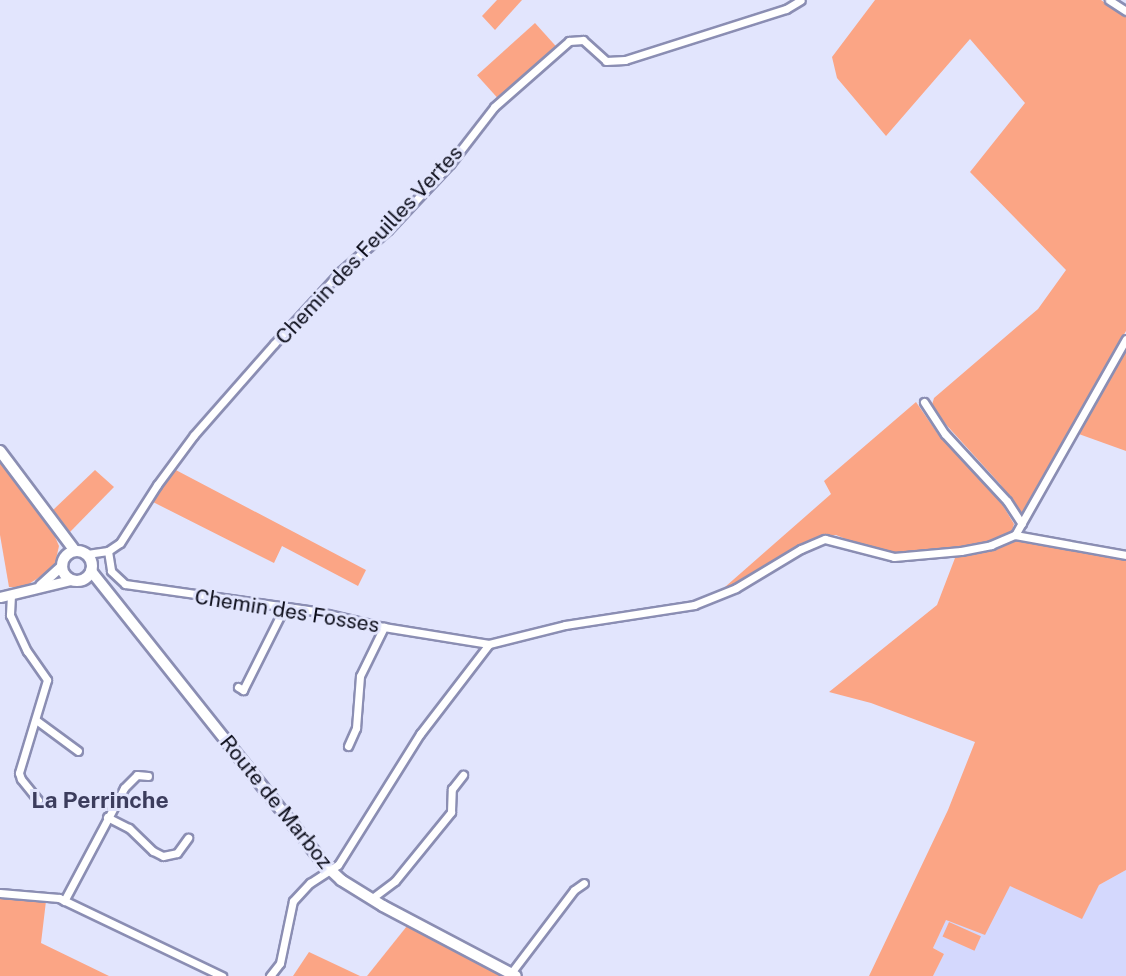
<!DOCTYPE html>
<style>
body{margin:0}
#map{position:relative;width:1126px;height:976px;overflow:hidden;background:#e2e5fd;font-family:"Public Sans",sans-serif}
div>[style]{position:absolute}
[style*='--x']{left:calc(var(--x)*1px);top:calc(var(--y)*1px);width:calc(var(--w)*1px);rotate:calc(var(--a)*1deg)}
.built>*{inset:0;background:#d4d8fd}
.green>*{inset:0;background:#fba585;transform-origin:0 0}
.roads{filter:drop-shadow(2px 0 #8b8eb3) drop-shadow(-2px 0 #8b8eb3) drop-shadow(0 2px #8b8eb3) drop-shadow(0 -2px #8b8eb3)}
.minor>*{height:7px;margin:-3.5px;padding:0 3.5px;transform-origin:3.5px;border-radius:3.5px;background:#fff}
.tertiary>*{height:9px;margin:-4.5px;padding:0 4.5px;transform-origin:4.5px;border-radius:4.5px;background:#fff}
.secondary>*{height:10px;margin:-5px;padding:0 5px;transform-origin:5px;border-radius:5px;background:#fff}
.secondary>.ring{margin:-5px;padding:0;box-sizing:content-box;background:none;border:10px solid #fff;border-radius:50%}
span{translate:-50% -50%;white-space:nowrap;text-align:center;line-height:1.15;-webkit-text-stroke:6px #e2e5fd;paint-order:stroke}
.street-label{font-size:21px;color:#0c0d1a}
.neighbourhood-label{font-size:23px;color:#3c3d5d;font-weight:700}
</style>
<div id="map">
<div class="built">
<div style="clip-path:polygon(1126px 870px,1126px 976px,933px 976px,944px 954px,933px 948px,946px 919px,1010px 886px,1099px 885px)"></div>
</div>
<div class="green">
<div style="clip-path:polygon(497px 0,522px 0,495px 30px,482px 16px)"></div>
<div style="clip-path:polygon(875px 0,1101px 0,1126px 17px,1126px 331px,1021px 515px,1000px 484px,931px 408px,934px 398px,1038px 309px,1066px 270px,970px 172px,1025px 103px,970px 39px,886px 136px,837px 78px,832px 57px)"></div>
<div style="left:535px;top:23px;width:31px;height:78px;rotate:48deg"></div>
<div style="clip-path:polygon(1126px 345px,1126px 451px,1076px 433px)"></div>
<div style="clip-path:polygon(916px 402px,938px 434px,999px 499px,1014px 524px,1011px 534px,993px 541px,946px 550px,900px 554px,879px 553px,836px 535px,818px 537px,717px 594px,831px 494px,824px 481px)"></div>
<div style="clip-path:polygon(0 461px,50px 525px,59px 546px,54px 568px,24px 587px,9px 587px,0 535px)"></div>
<div style="clip-path:polygon(172px 468px,366px 570px,358px 586px,282px 546px,274px 563px,149px 500px)"></div>
<div style="clip-path:polygon(95px 470px,114px 487px,70px 532px,53px 510px)"></div>
<div style="clip-path:polygon(1015px 541px,1068px 545px,1126px 558px,1126px 870px,1099px 885px,1082px 919px,1010px 886px,985px 935px,946px 920px,933px 948px,944px 954px,933px 976px,869px 976px,948px 810px,975px 742px,871px 703px,829px 692px,937px 605px,955px 558px)"></div>
<div style="clip-path:polygon(0 898px,46px 901px,41px 943px,109px 976px,0 976px)"></div>
<div style="left:949px;top:922px;width:35px;height:16px;rotate:24deg"></div>
<div style="clip-path:polygon(407px 926px,439px 939px,507px 976px,367px 976px)"></div>
<div style="clip-path:polygon(309px 952px,360px 976px,293px 976px)"></div>
</div>
<div class="roads">
<div class="minor">
<div style="--x:1109;--y:0;--w:20;--a:33"></div>
<div style="--x:924;--y:402;--w:38;--a:57"></div>
<div style="--x:945;--y:434;--w:91;--a:47.2"></div>
<div style="--x:1007;--y:501;--w:27;--a:57"></div>
<div style="--x:1015;--y:535;--w:225;--a:-60.5"></div>
<div style="--x:108;--y:551;--w:20;--a:81"></div>
<div style="--x:111;--y:571;--w:19;--a:43"></div>
<div style="--x:125;--y:584;--w:192;--a:8.1"></div>
<div style="--x:315;--y:611;--w:71;--a:13.1"></div>
<div style="--x:384;--y:627;--w:106;--a:9.2"></div>
<div style="--x:87;--y:554;--w:21;--a:-8"></div>
<div style="--x:108;--y:551;--w:14;--a:-34"></div>
<div style="--x:120;--y:543;--w:69;--a:-57.5"></div>
<div style="--x:157;--y:485;--w:62;--a:-53.5"></div>
<div style="--x:194;--y:435;--w:121;--a:-48.7"></div>
<div style="--x:274;--y:344;--w:98;--a:-47.5"></div>
<div style="--x:340;--y:272;--w:64;--a:-41.2"></div>
<div style="--x:388;--y:230;--w:91;--a:-46.8"></div>
<div style="--x:450;--y:164;--w:72;--a:-52.3"></div>
<div style="--x:494;--y:107;--w:100;--a:-41.3"></div>
<div style="--x:569;--y:41;--w:14;--a:-4"></div>
<div style="--x:583;--y:40;--w:31;--a:42"></div>
<div style="--x:606;--y:61;--w:19;--a:-3"></div>
<div style="--x:625;--y:60;--w:169;--a:-17.6"></div>
<div style="--x:786;--y:9;--w:17;--a:-31"></div>
<div style="--x:11;--y:595;--w:20;--a:93"></div>
<div style="--x:10;--y:615;--w:40;--a:65"></div>
<div style="--x:27;--y:651;--w:35;--a:55"></div>
<div style="--x:47;--y:680;--w:97;--a:106.8"></div>
<div style="--x:19;--y:773;--w:6;--a:72"></div>
<div style="--x:21;--y:779;--w:27;--a:51"></div>
<div style="--x:238;--y:687;--w:6;--a:31"></div>
<div style="--x:243;--y:690;--w:92;--a:-63.4"></div>
<div style="--x:36;--y:720;--w:52;--a:36.4"></div>
<div style="--x:348;--y:746;--w:20;--a:-66"></div>
<div style="--x:356;--y:728;--w:52;--a:-85.6"></div>
<div style="--x:360;--y:676;--w:55;--a:-63.9"></div>
<div style="--x:107;--y:817;--w:25;--a:27"></div>
<div style="--x:129;--y:828;--w:33;--a:44"></div>
<div style="--x:153;--y:851;--w:11;--a:27"></div>
<div style="--x:163;--y:856;--w:14;--a:-12"></div>
<div style="--x:177;--y:853;--w:19;--a:-54"></div>
<div style="--x:0;--y:893;--w:59;--a:4.8"></div>
<div style="--x:59;--y:898;--w:181;--a:25.6"></div>
<div style="--x:371;--y:899;--w:30;--a:-37"></div>
<div style="--x:395;--y:881;--w:89;--a:-50.9"></div>
<div style="--x:451;--y:812;--w:23;--a:-88"></div>
<div style="--x:452;--y:789;--w:18;--a:-52"></div>
<div style="--x:64;--y:901;--w:128;--a:-62"></div>
<div style="--x:124;--y:788;--w:18;--a:-45"></div>
<div style="--x:137;--y:775;--w:11;--a:5"></div>
<div style="--x:511;--y:973;--w:104;--a:-52.8"></div>
<div style="--x:574;--y:890;--w:12;--a:-35"></div>
<div style="--x:270;--y:976;--w:16;--a:-52"></div>
<div style="--x:280;--y:963;--w:63;--a:-78.2"></div>
<div style="--x:293;--y:901;--w:25;--a:-47"></div>
<div style="--x:310;--y:883;--w:33;--a:-33"></div>
<div style="--x:338;--y:865;--w:155;--a:-58"></div>
<div style="--x:420;--y:734;--w:113;--a:-52.5"></div>
<div style="--x:489;--y:644;--w:78;--a:-14"></div>
<div style="--x:565;--y:625;--w:131;--a:-8.8"></div>
<div style="--x:694;--y:605;--w:45;--a:-22"></div>
<div style="--x:736;--y:588;--w:76;--a:-31"></div>
<div style="--x:801;--y:549;--w:26;--a:-23"></div>
<div style="--x:825;--y:539;--w:71;--a:14.6"></div>
<div style="--x:894;--y:557;--w:67;--a:-5.1"></div>
<div style="--x:961;--y:551;--w:31;--a:-11"></div>
<div style="--x:991;--y:545;--w:26;--a:-23"></div>
<div style="--x:1015;--y:535;--w:113;--a:10.2"></div>
</div>
<div class="tertiary">
<div style="--x:40;--y:585;--w:30;--a:-42"></div>
<div style="--x:0;--y:597;--w:73;--a:-13.5"></div>
</div>
<div class="secondary">
<div style="--x:0;--y:451;--w:125;--a:53.1"></div>
<div class="ring" style="left:62px;top:551px;width:20px;height:20px"></div>
<div style="--x:91;--y:571;--w:373;--a:51.5"></div>
<div style="--x:323;--y:863;--w:25;--a:43"></div>
<div style="--x:341;--y:880;--w:49;--a:31.8"></div>
<div style="--x:383;--y:906;--w:150;--a:27.8"></div>
</div>
</div>
<div class="street-label">
<span style="left:369px;top:245px;rotate:-47deg">Chemin des Feuilles Vertes</span>
<span style="left:287px;top:611px;rotate:9deg">Chemin des Fosses</span>
<span style="left:276px;top:802px;rotate:51deg">Route de Marboz</span>
</div>
<div class="neighbourhood-label">
<span style="left:100px;top:800px">La Perrinche</span>
</div>
</div>
